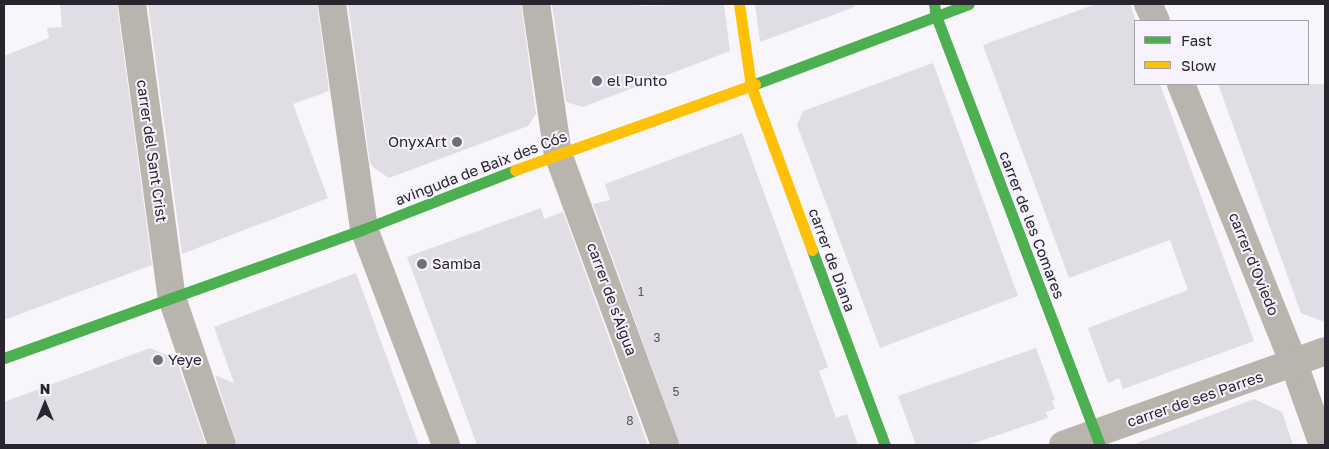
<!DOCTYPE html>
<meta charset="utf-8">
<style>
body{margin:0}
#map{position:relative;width:1329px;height:449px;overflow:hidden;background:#f8f6fb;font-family:"Golos Text",sans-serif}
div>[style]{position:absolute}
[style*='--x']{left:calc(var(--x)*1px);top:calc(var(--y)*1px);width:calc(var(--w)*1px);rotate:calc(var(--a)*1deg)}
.building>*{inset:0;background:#e0dde4}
.street>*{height:28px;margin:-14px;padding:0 14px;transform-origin:14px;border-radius:14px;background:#bab4ae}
.fast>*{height:11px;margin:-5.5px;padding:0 5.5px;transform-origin:5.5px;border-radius:5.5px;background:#4caf50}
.slow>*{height:11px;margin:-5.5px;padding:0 5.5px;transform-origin:5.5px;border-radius:5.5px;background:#ffc107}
.dots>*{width:14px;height:14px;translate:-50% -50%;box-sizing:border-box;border:2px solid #f7f3fe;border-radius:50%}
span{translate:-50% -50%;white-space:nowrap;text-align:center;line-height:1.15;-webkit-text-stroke:4px #f7f3fe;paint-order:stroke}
.number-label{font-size:12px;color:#58545d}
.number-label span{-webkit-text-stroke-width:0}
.poi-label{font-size:15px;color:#29252f}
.left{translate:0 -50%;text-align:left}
.right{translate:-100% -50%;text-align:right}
.street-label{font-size:15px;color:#29252f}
.frame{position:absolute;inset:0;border:5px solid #29252f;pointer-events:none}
.legend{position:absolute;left:1134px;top:20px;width:175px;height:65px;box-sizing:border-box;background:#f7f3fe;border:1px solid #a5a1ab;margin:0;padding:6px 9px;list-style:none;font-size:15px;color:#29252f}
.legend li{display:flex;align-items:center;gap:10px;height:25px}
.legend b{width:25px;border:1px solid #a5a1ab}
.north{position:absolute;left:20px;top:379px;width:50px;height:50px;-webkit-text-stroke:4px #f7f3fe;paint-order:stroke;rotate:0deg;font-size:14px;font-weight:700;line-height:20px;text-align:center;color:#29252f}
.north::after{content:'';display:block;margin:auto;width:18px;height:22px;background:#29252f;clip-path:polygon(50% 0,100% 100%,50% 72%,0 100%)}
</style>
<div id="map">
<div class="building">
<div style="clip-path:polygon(60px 4px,117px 4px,152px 265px,4px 320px,4px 56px,49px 38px,47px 28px,62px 27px)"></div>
<div style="clip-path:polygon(148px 4px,317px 4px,329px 91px,293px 104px,328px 198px,182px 254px)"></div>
<div style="clip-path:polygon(348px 4px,521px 4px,536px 114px,528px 126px,389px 178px,374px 168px,370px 163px)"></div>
<div style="clip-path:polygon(552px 4px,639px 4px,639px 6px,724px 4px,730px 51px,583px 107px,566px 102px)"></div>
<div style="clip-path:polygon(755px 4px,854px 4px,855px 7px,760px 42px)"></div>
<div style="clip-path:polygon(1096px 4px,1130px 4px,1135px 18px,1135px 84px,1160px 84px,1254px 341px,1123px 389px,1119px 378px,1108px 383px,1088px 328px,1188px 290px,1170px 240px,1069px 278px,983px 45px)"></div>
<div style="clip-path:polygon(933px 63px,1018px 296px,880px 348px,797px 125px,803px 111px)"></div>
<div style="clip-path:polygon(1218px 84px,1325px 84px,1325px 322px,1301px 313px)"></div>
<div style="clip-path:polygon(742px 133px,828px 367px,819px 371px,836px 418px,847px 414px,858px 445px,680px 445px,593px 204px,610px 200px,605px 184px)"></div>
<div style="clip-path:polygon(541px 208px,544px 219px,563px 212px,648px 445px,477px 445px,407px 257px)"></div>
<div style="clip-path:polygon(356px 273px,419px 445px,237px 445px,215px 375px,234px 383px,214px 327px)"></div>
<div style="clip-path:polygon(150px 348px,176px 359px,206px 445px,4px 445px,4px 402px)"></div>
<div style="clip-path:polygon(1036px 348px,1055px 400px,1052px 401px,1055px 409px,1046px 412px,1048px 418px,968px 445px,916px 445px,898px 396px)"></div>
<div style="clip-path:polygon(1254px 399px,1282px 412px,1293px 445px,1137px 445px,1137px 443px)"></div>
</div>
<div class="street">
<div style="--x:132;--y:4;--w:297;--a:82.3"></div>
<div style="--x:172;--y:298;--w:155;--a:71.2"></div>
<div style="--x:332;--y:4;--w:227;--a:81.9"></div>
<div style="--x:364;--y:229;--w:231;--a:69.2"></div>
<div style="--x:536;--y:4;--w:152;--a:81.7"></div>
<div style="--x:558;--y:154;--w:310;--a:69.8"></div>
<div style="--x:1148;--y:4;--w:19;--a:65"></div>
<div style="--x:1181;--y:84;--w:302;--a:68"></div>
<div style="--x:1294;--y:364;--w:86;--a:70.3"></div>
<div style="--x:1063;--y:445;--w:278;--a:-19.7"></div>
</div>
<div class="fast">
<div style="--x:934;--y:4;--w:12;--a:81"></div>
<div style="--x:936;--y:16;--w:459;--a:69.1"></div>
<div style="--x:755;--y:84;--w:228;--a:-20.5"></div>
<div style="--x:812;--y:250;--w:208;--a:69.5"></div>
<div style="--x:4;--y:358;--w:382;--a:-19.7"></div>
<div style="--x:364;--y:229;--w:162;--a:-21.3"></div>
</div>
<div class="slow">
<div style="--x:739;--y:4;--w:83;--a:81.7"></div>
<div style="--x:751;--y:86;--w:175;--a:69.6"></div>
<div style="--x:515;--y:170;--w:255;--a:-19.7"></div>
</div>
<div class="dots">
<div style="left:597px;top:81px;background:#716e76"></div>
<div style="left:457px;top:142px;background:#716e76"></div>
<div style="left:422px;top:264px;background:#716e76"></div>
<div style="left:158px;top:360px;background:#716e76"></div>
</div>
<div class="number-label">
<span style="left:641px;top:292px">1</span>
<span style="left:657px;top:338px">3</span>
<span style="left:676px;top:392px">5</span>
<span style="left:630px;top:421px">8</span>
</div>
<div class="poi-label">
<span class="left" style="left:607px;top:81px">el Punto</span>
<span class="right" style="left:447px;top:142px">OnyxArt</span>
<span class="left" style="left:432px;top:264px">Samba</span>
<span class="left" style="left:168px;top:360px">Yeye</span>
</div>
<div class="street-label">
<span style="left:152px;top:151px;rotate:82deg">carrer del Sant Crist</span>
<span style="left:481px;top:168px;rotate:-21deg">avinguda de Baix des Cós</span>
<span style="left:1032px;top:225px;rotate:69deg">carrer de les Comares</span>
<span style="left:832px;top:260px;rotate:70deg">carrer de Diana</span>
<span style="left:1254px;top:264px;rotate:68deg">carrer d'Oviedo</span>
<span style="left:612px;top:299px;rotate:70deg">carrer de s'Aigua</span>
<span style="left:1195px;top:399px;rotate:-19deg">carrer de ses Parres</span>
</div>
<div class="frame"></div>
<ul class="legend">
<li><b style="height:6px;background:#4caf50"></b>Fast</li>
<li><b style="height:6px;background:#ffc107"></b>Slow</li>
</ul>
<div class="north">N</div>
</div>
